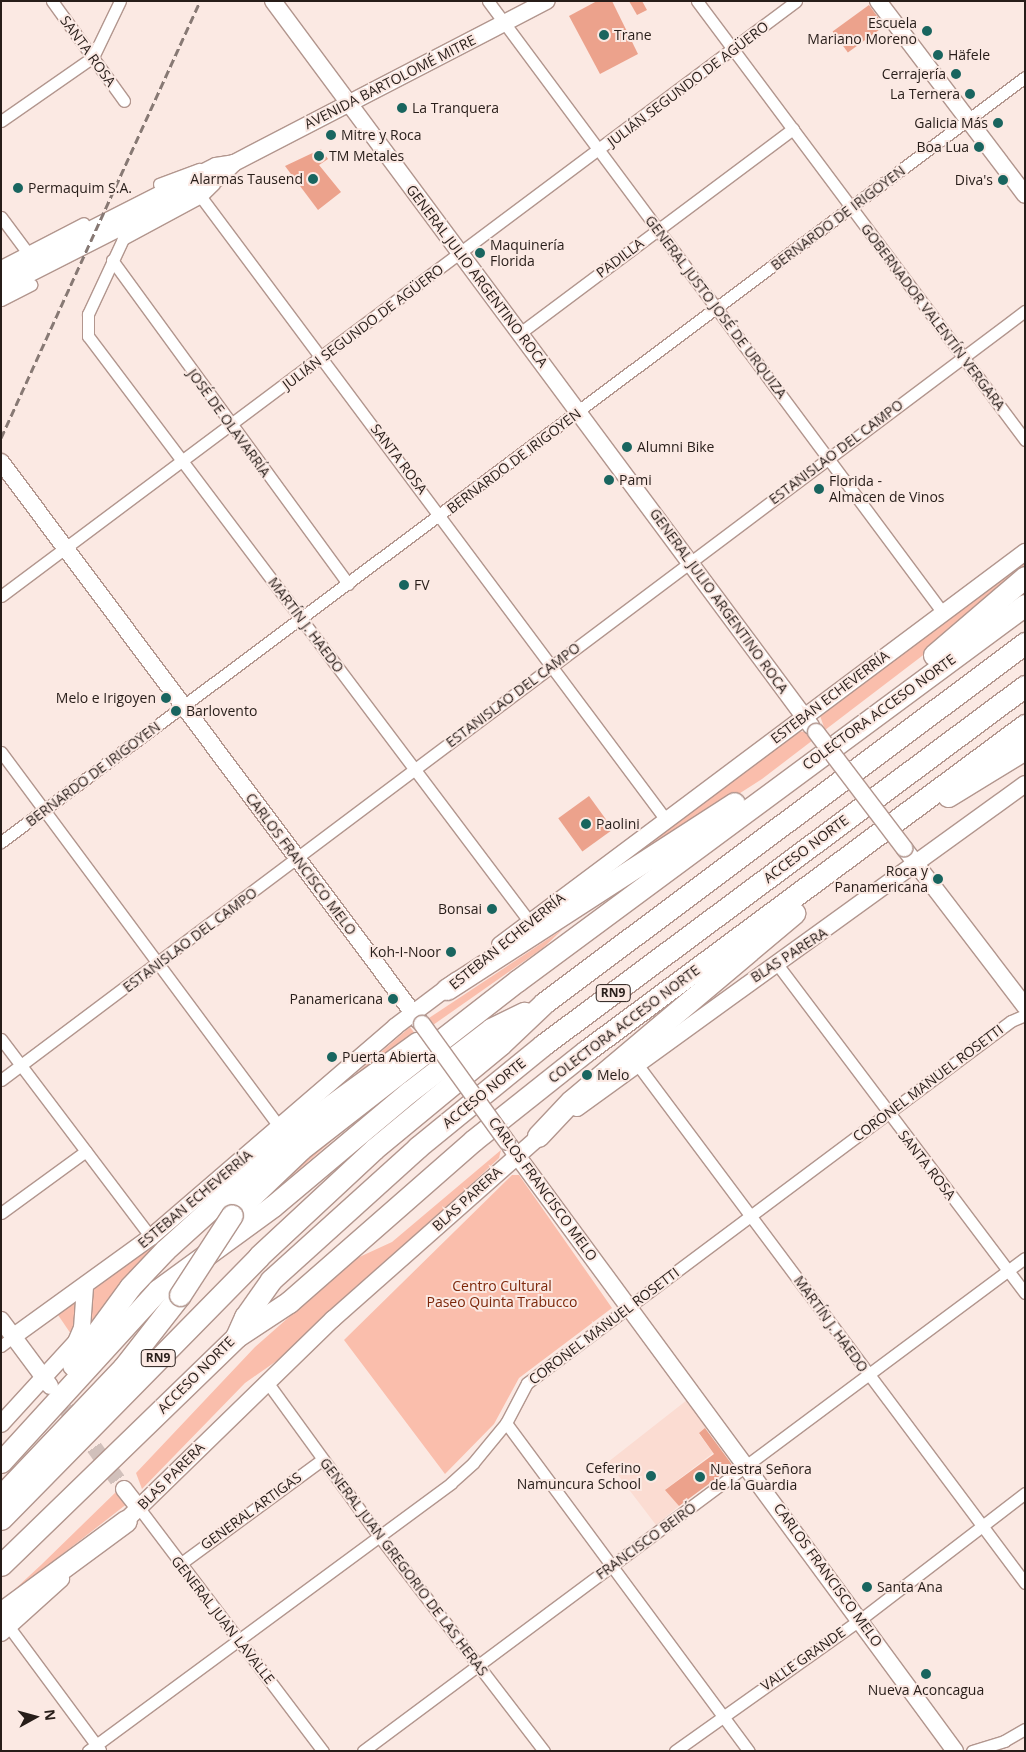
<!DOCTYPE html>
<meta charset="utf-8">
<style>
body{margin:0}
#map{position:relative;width:1026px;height:1752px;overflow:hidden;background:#fbe9e3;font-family:"Open Sans",sans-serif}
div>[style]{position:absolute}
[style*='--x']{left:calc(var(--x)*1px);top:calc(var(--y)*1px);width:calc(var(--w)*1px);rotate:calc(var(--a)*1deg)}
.built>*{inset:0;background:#fbdcd2}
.green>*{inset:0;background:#fabeac}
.building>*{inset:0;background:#eca28c;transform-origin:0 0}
.secondary-tunnel>*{height:16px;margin-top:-8px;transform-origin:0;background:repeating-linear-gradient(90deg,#d1c0bb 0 16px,transparent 0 24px)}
.roads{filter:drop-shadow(1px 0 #b2968e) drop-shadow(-1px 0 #b2968e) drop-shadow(0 1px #b2968e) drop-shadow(0 -1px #b2968e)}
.street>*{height:11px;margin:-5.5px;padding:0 5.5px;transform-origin:5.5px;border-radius:5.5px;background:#fff}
.secondary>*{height:16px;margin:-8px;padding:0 8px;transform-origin:8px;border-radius:8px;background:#fff}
.highway>*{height:21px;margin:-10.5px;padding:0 10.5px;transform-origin:10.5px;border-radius:10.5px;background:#fff}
.rail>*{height:3px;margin-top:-1.5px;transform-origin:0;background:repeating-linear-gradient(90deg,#877974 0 8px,transparent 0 12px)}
.bridges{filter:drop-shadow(1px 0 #b2968e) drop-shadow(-1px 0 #b2968e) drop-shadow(0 1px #b2968e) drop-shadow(0 -1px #b2968e)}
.secondary-bridge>*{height:16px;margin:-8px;padding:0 8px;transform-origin:8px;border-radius:8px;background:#fff}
.highway-bridge>*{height:21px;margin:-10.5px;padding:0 10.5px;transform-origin:10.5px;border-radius:10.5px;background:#fff}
.dots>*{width:14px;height:14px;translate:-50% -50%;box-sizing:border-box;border:2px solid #fbe9e3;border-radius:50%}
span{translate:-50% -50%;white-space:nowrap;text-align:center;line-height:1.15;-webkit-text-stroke:4px #fbe9e3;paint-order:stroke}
.shield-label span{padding:1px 4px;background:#fbe9e3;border:1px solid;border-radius:4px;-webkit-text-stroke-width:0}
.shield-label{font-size:12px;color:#271d19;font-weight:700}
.poi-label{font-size:14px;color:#271d19}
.right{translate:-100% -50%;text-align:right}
.left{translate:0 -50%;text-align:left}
.street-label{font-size:14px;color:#271d19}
.park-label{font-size:14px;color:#7c270a}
.frame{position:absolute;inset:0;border:2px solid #271d19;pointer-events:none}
.north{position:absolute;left:10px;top:1692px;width:50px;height:50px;-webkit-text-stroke:4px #fbe9e3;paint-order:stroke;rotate:83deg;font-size:14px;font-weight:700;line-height:20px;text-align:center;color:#271d19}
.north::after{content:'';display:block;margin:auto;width:18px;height:22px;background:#271d19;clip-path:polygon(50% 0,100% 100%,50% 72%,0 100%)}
</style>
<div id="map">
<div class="built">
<div style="clip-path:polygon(687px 1400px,707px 1427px,699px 1434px,713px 1453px,666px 1489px,679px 1506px,656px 1525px,608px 1462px)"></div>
</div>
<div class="green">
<div style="clip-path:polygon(1025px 557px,1025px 570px,922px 656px,825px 730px,819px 713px)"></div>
<div style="clip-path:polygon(795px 731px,807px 732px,813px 740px,762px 779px,580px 896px)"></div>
<div style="clip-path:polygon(563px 929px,543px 948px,433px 1025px,429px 1018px)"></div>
<div style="clip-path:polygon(410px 1027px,418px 1038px,299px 1123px)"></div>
<div style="clip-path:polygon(385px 1095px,274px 1191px,240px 1217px,280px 1174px)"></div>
<div style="clip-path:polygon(501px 1150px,499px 1158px,308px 1339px,245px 1383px,142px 1489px,136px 1473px,255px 1347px,355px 1259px,392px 1242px)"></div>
<div style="clip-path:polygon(512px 1175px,519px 1175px,612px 1308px,519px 1378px,494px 1424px,445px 1474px,344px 1340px)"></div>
<div style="clip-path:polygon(223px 1185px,83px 1339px,56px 1376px,54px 1372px,78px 1344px,87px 1292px)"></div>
<div style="clip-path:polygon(78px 1297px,79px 1323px,73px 1337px,56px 1312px)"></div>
<div style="clip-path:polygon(118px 1490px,128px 1503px,1px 1602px,41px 1565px)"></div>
</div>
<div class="building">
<div style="clip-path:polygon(597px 1px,612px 1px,638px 54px,600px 74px,569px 16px)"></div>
<div style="clip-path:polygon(629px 1px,642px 1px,647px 10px,637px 15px)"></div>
<div style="left:869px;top:5px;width:26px;height:45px;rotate:54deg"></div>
<div style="clip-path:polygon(321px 149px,328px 159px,319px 165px,341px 192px,318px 210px,285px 166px)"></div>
<div style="left:589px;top:796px;width:41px;height:38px;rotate:54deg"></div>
<div style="clip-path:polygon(705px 1428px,733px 1466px,679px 1506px,665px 1490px,714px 1454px,699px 1433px)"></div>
</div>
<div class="secondary-tunnel">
<div style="--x:52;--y:1389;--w:123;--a:54.2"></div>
</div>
<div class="roads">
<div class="street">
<div style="--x:52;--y:1;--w:123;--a:54.2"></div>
<div style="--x:488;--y:1;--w:763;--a:53.37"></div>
<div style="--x:697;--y:1;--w:548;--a:53.23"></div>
<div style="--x:1;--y:121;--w:112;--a:-34.8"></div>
<div style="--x:93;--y:57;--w:62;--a:-64.3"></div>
<div style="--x:159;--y:184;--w:43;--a:-20.6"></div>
<div style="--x:214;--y:184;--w:18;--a:135"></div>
<div style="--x:201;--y:197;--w:89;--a:151.7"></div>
<div style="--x:123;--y:239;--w:83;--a:115"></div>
<div style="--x:88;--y:314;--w:22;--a:90"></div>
<div style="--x:88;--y:336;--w:733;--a:52.99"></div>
<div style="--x:201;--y:197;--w:777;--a:53.26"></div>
<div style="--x:1;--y:217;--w:44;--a:53.4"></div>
<div style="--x:112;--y:260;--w:401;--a:53.9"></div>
<div style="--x:1;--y:266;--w:93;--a:-27.4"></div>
<div style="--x:1;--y:300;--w:34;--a:-27"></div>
<div style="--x:520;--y:333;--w:341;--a:-36.8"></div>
<div style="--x:1;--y:596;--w:993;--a:-36.81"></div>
<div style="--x:1;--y:752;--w:468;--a:53.4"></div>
<div style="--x:1;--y:842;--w:1278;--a:-36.76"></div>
<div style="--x:777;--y:964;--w:412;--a:53"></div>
<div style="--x:1;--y:1039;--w:248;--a:52.9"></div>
<div style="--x:637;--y:1064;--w:648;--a:53.22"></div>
<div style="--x:1;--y:1080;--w:1281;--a:-36.91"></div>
<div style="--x:1;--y:1213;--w:105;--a:-36.1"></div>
<div style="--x:1;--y:1346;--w:16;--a:-38"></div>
<div style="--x:267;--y:1382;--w:190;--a:54"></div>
<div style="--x:379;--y:1536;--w:271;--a:52.5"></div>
<div style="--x:506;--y:1423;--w:408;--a:53.5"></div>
<div style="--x:139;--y:1508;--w:305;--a:52.9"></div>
<div style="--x:180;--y:1564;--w:177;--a:-36.3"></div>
<div style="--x:9;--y:1627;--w:153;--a:53.5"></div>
<div style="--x:88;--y:1751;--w:451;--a:-36.4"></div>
<div style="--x:451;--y:1483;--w:30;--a:-42"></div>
<div style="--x:473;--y:1463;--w:52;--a:-50.5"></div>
<div style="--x:506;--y:1423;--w:45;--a:-62.3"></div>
<div style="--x:527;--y:1383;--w:604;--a:-36.79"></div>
<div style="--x:1011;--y:1021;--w:15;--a:-23"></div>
<div style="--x:363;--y:1751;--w:825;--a:-36.68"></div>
<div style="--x:675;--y:1751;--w:228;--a:-35.4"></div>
<div style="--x:861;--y:1619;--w:207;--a:-37.5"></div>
<div style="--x:972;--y:1751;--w:34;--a:-17"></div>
<div style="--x:1004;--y:1741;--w:24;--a:-30"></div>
</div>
<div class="secondary">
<div style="--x:273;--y:1;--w:903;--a:53.42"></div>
<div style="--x:878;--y:1;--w:243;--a:52.8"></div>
<div style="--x:1;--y:275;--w:241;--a:-26.9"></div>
<div style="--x:216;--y:166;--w:18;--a:-9"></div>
<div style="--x:234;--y:163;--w:352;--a:-27.4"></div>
<div style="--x:1;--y:288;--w:246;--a:-26.9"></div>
<div style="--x:220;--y:177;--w:20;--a:-45"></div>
<div style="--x:1;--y:462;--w:698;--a:53.21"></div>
<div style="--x:904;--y:848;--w:199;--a:52.6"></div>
<div style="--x:500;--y:945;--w:656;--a:-36.82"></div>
<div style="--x:577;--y:1108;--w:553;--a:-35.87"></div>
<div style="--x:510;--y:1146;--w:751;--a:53.66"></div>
<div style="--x:1;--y:1320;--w:82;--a:53.4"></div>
<div style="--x:14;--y:1336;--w:169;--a:-35.9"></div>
<div style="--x:151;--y:1237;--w:323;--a:-40.7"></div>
<div style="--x:396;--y:1026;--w:75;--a:-36.9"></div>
<div style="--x:1;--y:1424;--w:111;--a:-47.6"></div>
<div style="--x:76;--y:1342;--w:15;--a:-67"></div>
<div style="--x:82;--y:1328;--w:41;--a:-85.8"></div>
<div style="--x:124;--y:1489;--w:24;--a:52"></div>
<div style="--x:118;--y:1528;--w:300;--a:-44.2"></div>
<div style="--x:333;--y:1319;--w:286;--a:-41.5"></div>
<div style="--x:1;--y:1633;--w:81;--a:-42"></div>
</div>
<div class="highway">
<div style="--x:934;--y:655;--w:120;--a:-40.6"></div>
<div style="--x:948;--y:796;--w:90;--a:-31.4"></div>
<div style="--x:447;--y:989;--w:342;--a:-32.9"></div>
<div style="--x:538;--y:1136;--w:48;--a:-46.7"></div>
<div style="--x:571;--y:1101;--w:292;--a:-40.1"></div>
<div style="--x:232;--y:1215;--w:95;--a:-43.7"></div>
<div style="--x:301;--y:1149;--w:274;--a:-37.9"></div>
<div style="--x:517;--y:981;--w:632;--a:-36.51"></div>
<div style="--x:236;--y:1337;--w:64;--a:-33.4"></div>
<div style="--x:289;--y:1302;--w:246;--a:-41.2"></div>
<div style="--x:474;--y:1140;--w:143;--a:-38.5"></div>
<div style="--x:586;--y:1051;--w:547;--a:-36.6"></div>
<div style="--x:73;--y:1365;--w:97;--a:-53.8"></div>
<div style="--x:130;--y:1287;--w:51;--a:-46.6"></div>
<div style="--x:165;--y:1250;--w:182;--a:-42.1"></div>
<div style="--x:300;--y:1128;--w:145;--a:-36"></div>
<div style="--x:1;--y:1462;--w:233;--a:-47.6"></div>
<div style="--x:158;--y:1290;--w:142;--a:-36.1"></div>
<div style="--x:273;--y:1206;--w:177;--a:-40"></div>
<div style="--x:409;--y:1092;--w:103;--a:-37.5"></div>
<div style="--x:491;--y:1029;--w:37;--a:-26"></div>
<div style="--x:1;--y:1496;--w:177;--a:-46.4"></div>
<div style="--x:123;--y:1368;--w:93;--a:-52"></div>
<div style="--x:1;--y:1519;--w:368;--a:-45.5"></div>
<div style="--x:259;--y:1256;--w:157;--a:-42.9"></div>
<div style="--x:374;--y:1149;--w:165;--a:-39.6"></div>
<div style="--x:501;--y:1044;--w:59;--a:-43.6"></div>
<div style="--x:544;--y:1003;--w:601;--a:-36.81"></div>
<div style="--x:1;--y:1565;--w:327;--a:-44.1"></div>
<div style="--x:236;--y:1337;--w:22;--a:-66"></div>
<div style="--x:245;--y:1317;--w:45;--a:-54.9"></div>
<div style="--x:271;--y:1280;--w:198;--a:-42.1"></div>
<div style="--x:418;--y:1147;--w:161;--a:-39.2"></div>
<div style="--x:543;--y:1045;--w:601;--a:-36.68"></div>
<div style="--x:1;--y:1613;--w:155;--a:-36.4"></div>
</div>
</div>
<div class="rail">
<div style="--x:1;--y:438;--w:480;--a:-65.5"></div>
</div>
<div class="bridges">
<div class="secondary-bridge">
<div style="--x:816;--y:732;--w:146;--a:52.8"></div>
<div style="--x:422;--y:1024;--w:145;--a:54.2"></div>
</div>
<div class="highway-bridge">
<div style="--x:180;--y:1295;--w:95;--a:-57"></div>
</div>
</div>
<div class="dots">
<div style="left:927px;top:31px;background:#19655f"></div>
<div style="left:604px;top:35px;background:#19655f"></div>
<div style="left:938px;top:55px;background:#19655f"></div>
<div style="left:956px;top:74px;background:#19655f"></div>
<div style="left:970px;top:94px;background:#19655f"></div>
<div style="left:402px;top:108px;background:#19655f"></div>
<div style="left:998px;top:123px;background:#19655f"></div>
<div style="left:331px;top:135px;background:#19655f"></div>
<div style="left:979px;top:147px;background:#19655f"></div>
<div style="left:319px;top:156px;background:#19655f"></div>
<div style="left:313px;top:179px;background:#19655f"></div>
<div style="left:1003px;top:180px;background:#19655f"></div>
<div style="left:18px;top:188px;background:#19655f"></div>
<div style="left:480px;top:253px;background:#19655f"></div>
<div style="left:627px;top:447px;background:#19655f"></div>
<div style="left:609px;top:480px;background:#19655f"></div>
<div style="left:819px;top:489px;background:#19655f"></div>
<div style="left:404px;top:585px;background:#19655f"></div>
<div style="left:166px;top:698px;background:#19655f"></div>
<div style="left:176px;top:711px;background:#19655f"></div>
<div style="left:586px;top:824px;background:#19655f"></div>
<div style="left:938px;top:879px;background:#19655f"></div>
<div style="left:492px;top:909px;background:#19655f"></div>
<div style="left:451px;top:952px;background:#19655f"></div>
<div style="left:393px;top:999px;background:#19655f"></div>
<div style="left:332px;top:1057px;background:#19655f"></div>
<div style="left:587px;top:1075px;background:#19655f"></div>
<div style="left:651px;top:1476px;background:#19655f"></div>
<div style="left:700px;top:1477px;background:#19655f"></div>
<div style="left:867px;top:1587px;background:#19655f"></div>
<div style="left:926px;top:1674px;background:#19655f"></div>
</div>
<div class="shield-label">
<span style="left:613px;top:993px">RN9</span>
<span style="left:158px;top:1358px">RN9</span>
</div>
<div class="poi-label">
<span class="right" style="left:917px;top:31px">Escuela<br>Mariano Moreno</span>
<span class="left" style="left:614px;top:35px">Trane</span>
<span class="left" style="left:948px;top:55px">Häfele</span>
<span class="right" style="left:946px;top:74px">Cerrajería</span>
<span class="right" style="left:960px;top:94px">La Ternera</span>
<span class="left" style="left:412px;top:108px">La Tranquera</span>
<span class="right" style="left:988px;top:123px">Galicia Más</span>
<span class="left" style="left:341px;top:135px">Mitre y Roca</span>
<span class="right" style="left:969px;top:147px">Boa Lua</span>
<span class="left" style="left:329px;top:156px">TM Metales</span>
<span class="right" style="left:303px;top:179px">Alarmas Tausend</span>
<span class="right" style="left:993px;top:180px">Diva's</span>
<span class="left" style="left:28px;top:188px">Permaquim S.A.</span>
<span class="left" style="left:490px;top:253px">Maquinería<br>Florida</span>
<span class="left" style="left:637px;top:447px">Alumni Bike</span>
<span class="left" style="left:619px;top:480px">Pami</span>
<span class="left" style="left:829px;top:489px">Florida -<br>Almacen de Vinos</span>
<span class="left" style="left:414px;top:585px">FV</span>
<span class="right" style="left:156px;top:698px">Melo e Irigoyen</span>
<span class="left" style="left:186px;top:711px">Barlovento</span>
<span class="left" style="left:596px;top:824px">Paolini</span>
<span class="right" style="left:928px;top:879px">Roca y<br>Panamericana</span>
<span class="right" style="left:482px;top:909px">Bonsai</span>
<span class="right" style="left:441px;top:952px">Koh-I-Noor</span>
<span class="right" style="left:383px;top:999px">Panamericana</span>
<span class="left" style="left:342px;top:1057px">Puerta Abierta</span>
<span class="left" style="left:597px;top:1075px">Melo</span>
<span class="right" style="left:641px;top:1476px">Ceferino<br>Namuncura School</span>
<span class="left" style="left:710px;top:1477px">Nuestra Señora<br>de la Guardia</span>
<span class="left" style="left:877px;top:1587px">Santa Ana</span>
<span style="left:926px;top:1690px">Nueva Aconcagua</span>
</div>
<div class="street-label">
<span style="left:88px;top:51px;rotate:54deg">SANTA ROSA</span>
<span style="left:390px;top:82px;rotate:-27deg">AVENIDA BARTOLOMÉ MITRE</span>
<span style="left:688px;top:84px;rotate:-37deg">JULIÁN SEGUNDO DE AGÜERO</span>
<span style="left:838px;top:218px;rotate:-37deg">BERNARDO DE IRIGOYEN</span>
<span style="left:620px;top:258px;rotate:-37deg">PADILLA</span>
<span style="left:477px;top:276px;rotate:53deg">GENERAL JULIO ARGENTINO ROCA</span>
<span style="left:716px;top:307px;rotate:53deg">GENERAL JUSTO JOSÉ DE URQUIZA</span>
<span style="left:933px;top:317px;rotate:53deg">GOBERNADOR VALENTÍN VERGARA</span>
<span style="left:363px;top:327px;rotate:-37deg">JULIÁN SEGUNDO DE AGÜERO</span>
<span style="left:229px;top:423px;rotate:54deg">JOSÉ DE OLAVARRÍA</span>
<span style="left:836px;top:452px;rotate:-37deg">ESTANISLAO DEL CAMPO</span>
<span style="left:399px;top:459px;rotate:53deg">SANTA ROSA</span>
<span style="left:514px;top:461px;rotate:-37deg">BERNARDO DE IRIGOYEN</span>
<span style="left:719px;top:601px;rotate:54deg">GENERAL JULIO ARGENTINO ROCA</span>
<span style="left:306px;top:625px;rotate:53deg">MARTÍN J. HAEDO</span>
<span style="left:513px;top:695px;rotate:-37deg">ESTANISLAO DEL CAMPO</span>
<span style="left:830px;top:697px;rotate:-37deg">ESTEBAN ECHEVERRÍA</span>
<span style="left:879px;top:712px;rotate:-36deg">COLECTORA ACCESO NORTE</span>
<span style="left:93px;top:774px;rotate:-37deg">BERNARDO DE IRIGOYEN</span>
<span style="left:806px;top:849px;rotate:-37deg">ACCESO NORTE</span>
<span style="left:301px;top:864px;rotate:53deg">CARLOS FRANCISCO MELO</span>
<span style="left:190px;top:940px;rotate:-37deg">ESTANISLAO DEL CAMPO</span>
<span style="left:507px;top:941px;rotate:-39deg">ESTEBAN ECHEVERRÍA</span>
<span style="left:789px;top:955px;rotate:-33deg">BLAS PARERA</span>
<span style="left:624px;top:1024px;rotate:-37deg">COLECTORA ACCESO NORTE</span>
<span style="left:928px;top:1083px;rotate:-37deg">CORONEL MANUEL ROSETTI</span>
<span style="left:484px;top:1093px;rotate:-39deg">ACCESO NORTE</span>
<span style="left:927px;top:1165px;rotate:52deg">SANTA ROSA</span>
<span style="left:543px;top:1189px;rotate:54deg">CARLOS FRANCISCO MELO</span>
<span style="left:195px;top:1199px;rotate:-40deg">ESTEBAN ECHEVERRÍA</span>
<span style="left:467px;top:1199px;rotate:-42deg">BLAS PARERA</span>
<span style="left:831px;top:1324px;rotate:54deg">MARTÍN J. HAEDO</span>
<span style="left:604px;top:1326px;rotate:-37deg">CORONEL MANUEL ROSETTI</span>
<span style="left:196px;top:1375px;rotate:-45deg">ACCESO NORTE</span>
<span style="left:171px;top:1476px;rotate:-45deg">BLAS PARERA</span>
<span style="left:251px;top:1511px;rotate:-36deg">GENERAL ARTIGAS</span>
<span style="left:646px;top:1541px;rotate:-36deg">FRANCISCO BEIRÓ</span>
<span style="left:404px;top:1567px;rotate:53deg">GENERAL JUAN GREGORIO DE LAS HERAS</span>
<span style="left:828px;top:1575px;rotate:54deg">CARLOS FRANCISCO MELO</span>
<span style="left:223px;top:1620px;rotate:52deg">GENERAL JUAN LAVALLE</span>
<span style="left:803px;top:1659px;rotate:-35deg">VALLE GRANDE</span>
</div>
<div class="park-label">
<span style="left:502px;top:1294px">Centro Cultural<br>Paseo Quinta Trabucco</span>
</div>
<div class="frame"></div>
<div class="north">N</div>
</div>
